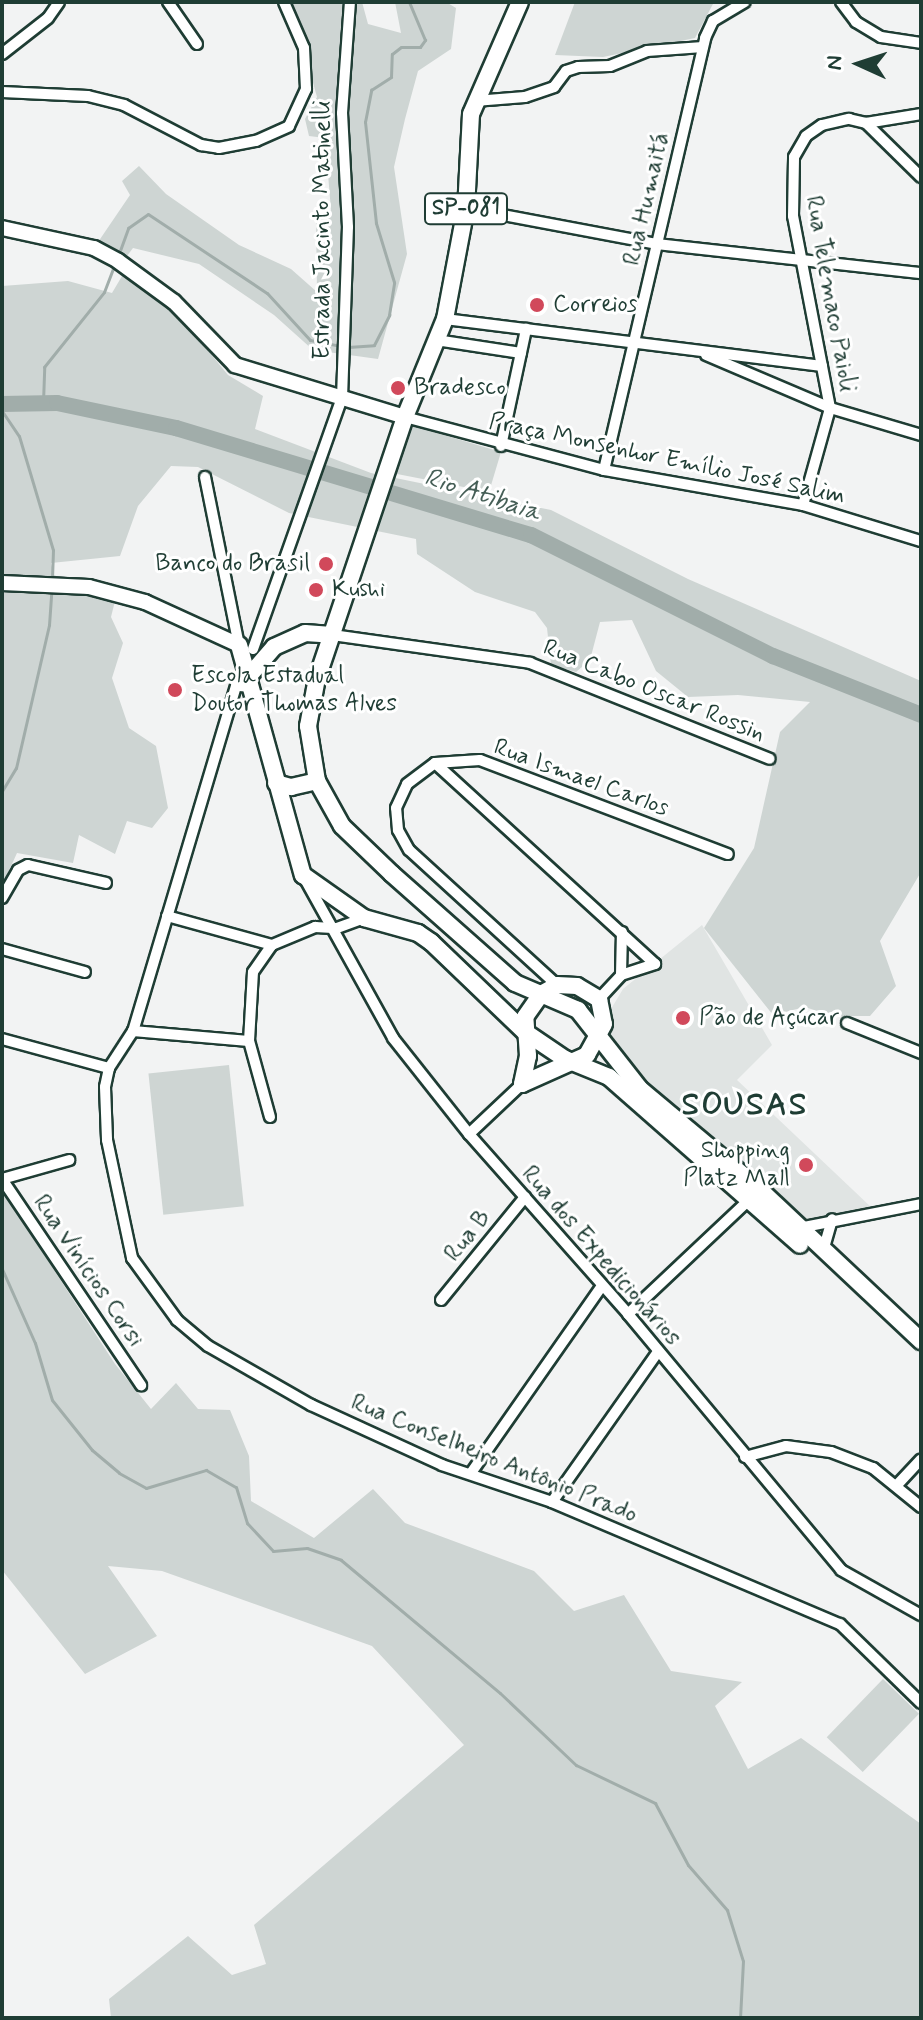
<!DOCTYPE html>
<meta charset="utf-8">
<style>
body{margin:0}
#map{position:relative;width:923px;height:2020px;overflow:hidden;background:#f2f3f3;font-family:Mynerve,sans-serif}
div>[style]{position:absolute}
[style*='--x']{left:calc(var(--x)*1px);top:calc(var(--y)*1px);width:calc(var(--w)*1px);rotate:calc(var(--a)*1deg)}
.built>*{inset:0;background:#e0e4e3}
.green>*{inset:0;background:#ced5d3;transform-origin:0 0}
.stream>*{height:3px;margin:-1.5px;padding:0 1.5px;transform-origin:1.5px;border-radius:1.5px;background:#a1adaa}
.river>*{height:16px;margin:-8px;padding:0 8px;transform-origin:8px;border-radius:8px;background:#a1adaa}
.roads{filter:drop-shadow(2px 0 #1f3d34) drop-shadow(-2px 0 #1f3d34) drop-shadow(0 2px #1f3d34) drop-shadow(0 -2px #1f3d34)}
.street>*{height:10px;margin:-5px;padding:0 5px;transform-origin:5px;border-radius:5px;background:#fff}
.secondary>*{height:14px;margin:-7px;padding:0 7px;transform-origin:7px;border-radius:7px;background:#fff}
.primary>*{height:16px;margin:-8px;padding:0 8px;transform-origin:8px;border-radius:8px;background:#fff}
.dots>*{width:22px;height:22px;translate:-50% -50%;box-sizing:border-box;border:4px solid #fff;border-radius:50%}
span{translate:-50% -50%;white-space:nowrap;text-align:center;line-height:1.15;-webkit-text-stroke:6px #fff;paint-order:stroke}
.shield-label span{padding:2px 6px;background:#fff;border:2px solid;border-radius:6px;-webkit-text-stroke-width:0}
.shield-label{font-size:22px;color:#1f3d34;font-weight:700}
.street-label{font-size:24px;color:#1f3d34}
.poi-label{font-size:24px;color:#1f3d34}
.left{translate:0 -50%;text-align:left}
.right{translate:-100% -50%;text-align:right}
.water-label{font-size:26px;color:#465f57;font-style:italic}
.district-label{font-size:32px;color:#1f3d34;font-weight:700;letter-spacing:2px}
.frame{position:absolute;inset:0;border:4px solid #1f3d34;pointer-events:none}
.north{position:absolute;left:819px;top:24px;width:80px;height:80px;-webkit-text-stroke:6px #fff;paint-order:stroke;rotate:273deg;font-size:22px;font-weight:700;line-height:32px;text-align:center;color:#1f3d34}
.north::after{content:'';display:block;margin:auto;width:28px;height:36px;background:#1f3d34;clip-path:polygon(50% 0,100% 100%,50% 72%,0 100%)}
</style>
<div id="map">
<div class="built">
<div style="clip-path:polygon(702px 925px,772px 1045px,737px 1080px,872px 1208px,798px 1225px,657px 1100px,609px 1047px,611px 1009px,623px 989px)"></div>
</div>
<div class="green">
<div style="clip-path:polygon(283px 2px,362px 2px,368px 24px,401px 33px,395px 2px,446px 2px,456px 8px,451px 49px,418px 71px,405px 119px,394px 167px,407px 254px,378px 359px,313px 350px,274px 315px,199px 264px,133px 248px,124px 260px,94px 248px,130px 195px,122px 181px,139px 166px,166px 194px,239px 245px,291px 269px,317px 292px,316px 220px,331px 210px,325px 138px,309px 136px,305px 119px,317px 97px,294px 15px)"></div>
<div style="clip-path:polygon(575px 2px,714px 2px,695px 38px,603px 57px,555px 55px)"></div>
<div style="clip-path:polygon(125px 271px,169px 303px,228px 375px,263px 396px,255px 429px,371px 473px,551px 510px,688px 579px,921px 681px,921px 872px,880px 941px,896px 986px,870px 1016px,832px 1016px,805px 1007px,773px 1015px,704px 928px,754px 848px,780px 732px,810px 702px,738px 695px,688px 697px,656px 671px,632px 620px,600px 622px,590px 660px,576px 672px,551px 665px,547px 628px,535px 612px,475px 592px,417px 554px,416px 539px,289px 513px,198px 467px,171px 466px,138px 506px,120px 556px,51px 563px,54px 575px,115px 601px,111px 617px,123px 643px,112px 678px,129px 728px,156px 746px,168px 808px,152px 828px,127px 821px,115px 854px,79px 835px,73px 863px,17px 853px,2px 886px,2px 286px,68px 281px,112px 293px)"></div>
<div style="clip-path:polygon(407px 424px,501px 452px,489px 492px,392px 473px)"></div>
<div style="left:229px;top:1065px;width:142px;height:81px;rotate:84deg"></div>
<div style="clip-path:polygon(2px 1190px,115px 1364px,151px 1409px,176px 1383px,198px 1409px,230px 1410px,249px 1456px,251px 1501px,314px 1538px,373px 1489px,405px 1523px,534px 1571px,574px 1611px,624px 1595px,671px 1671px,742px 1682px,715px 1706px,748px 1769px,801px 1738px,921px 1824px,921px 2018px,111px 2018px,109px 1999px,188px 1936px,232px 1975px,266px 1964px,254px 1925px,464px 1745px,372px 1646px,162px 1571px,108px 1566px,157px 1636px,85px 1674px,2px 1570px)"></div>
<div style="left:883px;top:1679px;width:50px;height:81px;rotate:44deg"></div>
</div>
<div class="stream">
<div style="--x:118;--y:256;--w:30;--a:-70"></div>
<div style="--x:128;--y:228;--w:24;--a:-35"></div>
<div style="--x:148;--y:214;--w:143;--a:33.6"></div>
<div style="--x:267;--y:293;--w:64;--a:47.5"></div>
<div style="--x:310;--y:340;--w:32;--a:11"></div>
<div style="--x:348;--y:347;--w:26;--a:-4"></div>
<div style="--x:374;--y:345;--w:34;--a:-63"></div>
<div style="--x:389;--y:315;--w:33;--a:-81"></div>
<div style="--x:394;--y:282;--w:62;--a:-107"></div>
<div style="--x:376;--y:223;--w:102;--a:-96.2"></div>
<div style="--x:365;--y:122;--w:33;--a:-79"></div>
<div style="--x:371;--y:90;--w:24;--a:-33"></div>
<div style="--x:391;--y:77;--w:23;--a:-88"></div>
<div style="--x:392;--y:54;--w:11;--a:-38"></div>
<div style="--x:401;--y:47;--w:19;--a:0"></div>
<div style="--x:420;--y:47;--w:9;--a:-54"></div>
<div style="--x:425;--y:40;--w:41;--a:-112.8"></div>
<div style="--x:43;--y:403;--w:36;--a:-88"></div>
<div style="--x:44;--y:367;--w:96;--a:-51.3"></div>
<div style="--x:104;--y:292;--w:31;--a:-69"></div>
<div style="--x:2;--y:411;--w:30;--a:56"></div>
<div style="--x:19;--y:436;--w:119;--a:73.4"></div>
<div style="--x:53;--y:550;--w:27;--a:92"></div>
<div style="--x:2;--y:791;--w:27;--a:-59"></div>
<div style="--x:16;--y:768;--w:147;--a:-77"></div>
<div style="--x:49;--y:625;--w:31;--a:-86"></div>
<div style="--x:2;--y:1269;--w:81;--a:66"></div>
<div style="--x:35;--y:1343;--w:59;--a:73.4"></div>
<div style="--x:52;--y:1400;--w:64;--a:51.3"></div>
<div style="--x:92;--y:1450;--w:35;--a:40"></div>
<div style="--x:119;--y:1473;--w:31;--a:29"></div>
<div style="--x:146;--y:1488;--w:63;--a:-16.7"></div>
<div style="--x:206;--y:1470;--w:34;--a:30"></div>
<div style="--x:236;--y:1487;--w:38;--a:73"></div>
<div style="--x:247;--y:1523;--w:38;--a:47"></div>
<div style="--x:273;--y:1551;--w:34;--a:-5"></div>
<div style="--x:307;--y:1548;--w:36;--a:19"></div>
<div style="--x:341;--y:1560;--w:207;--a:39.9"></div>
<div style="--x:500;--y:1693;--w:105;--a:43.5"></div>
<div style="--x:576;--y:1765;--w:88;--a:25.7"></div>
<div style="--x:655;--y:1803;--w:70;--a:62"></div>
<div style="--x:688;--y:1865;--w:60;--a:49.1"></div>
<div style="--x:727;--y:1910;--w:53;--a:72.6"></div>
<div style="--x:743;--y:1961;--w:57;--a:93"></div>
</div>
<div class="river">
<div style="--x:2;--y:404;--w:55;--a:-1"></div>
<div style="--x:57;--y:403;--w:122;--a:11.9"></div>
<div style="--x:176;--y:428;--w:371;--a:16.8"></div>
<div style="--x:531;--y:535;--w:271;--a:26.6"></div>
<div style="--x:773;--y:656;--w:159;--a:21.7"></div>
</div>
<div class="roads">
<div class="street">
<div style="--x:168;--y:2;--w:51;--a:55.4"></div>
<div style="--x:841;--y:2;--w:25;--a:53"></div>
<div style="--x:856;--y:22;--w:29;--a:31"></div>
<div style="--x:881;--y:37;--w:40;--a:8.5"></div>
<div style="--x:2;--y:54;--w:58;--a:-38"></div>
<div style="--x:48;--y:18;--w:19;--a:-55"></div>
<div style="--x:2;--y:92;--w:86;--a:2.7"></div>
<div style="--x:88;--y:96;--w:37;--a:14"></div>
<div style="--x:124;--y:105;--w:87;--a:27.5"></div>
<div style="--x:201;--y:145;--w:18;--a:9"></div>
<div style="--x:219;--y:148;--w:38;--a:-11"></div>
<div style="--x:256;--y:141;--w:36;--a:-24"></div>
<div style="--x:289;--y:126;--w:41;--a:-65.3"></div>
<div style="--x:306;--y:89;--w:41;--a:-92.8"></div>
<div style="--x:304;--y:48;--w:50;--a:-113.5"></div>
<div style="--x:475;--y:101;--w:50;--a:-4.6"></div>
<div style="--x:525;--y:97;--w:31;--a:-19"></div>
<div style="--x:554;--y:87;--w:20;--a:-53"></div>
<div style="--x:566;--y:71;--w:13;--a:-18"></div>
<div style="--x:578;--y:67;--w:32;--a:-2"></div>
<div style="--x:610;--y:66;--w:40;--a:-22"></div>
<div style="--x:647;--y:51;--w:56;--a:-4.1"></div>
<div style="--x:866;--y:123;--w:56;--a:-9.3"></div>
<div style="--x:466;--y:208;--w:194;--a:10.7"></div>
<div style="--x:657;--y:244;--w:266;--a:6.3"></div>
<div style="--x:445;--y:319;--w:380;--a:7.1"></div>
<div style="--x:436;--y:340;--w:86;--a:8.7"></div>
<div style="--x:706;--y:355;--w:135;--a:23.1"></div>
<div style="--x:830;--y:408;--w:95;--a:16.5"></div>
<div style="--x:405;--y:417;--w:206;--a:14.9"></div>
<div style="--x:604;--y:470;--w:202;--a:10"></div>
<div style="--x:803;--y:505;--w:123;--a:17"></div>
<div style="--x:501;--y:446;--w:120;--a:-77.9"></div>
<div style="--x:604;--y:470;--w:444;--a:-76.8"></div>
<div style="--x:705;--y:38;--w:19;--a:-65"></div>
<div style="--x:713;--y:21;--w:37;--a:-31"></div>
<div style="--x:205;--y:477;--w:171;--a:78.6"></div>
<div style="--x:803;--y:505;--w:101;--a:-74.4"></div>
<div style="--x:830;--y:408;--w:196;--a:-100.9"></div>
<div style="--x:793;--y:216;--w:59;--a:-89"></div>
<div style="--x:794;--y:157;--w:24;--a:-60"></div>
<div style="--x:806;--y:136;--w:19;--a:-35"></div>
<div style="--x:822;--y:125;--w:28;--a:-13"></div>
<div style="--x:849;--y:119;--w:17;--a:13"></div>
<div style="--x:866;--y:123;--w:77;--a:44.5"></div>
<div style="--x:332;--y:635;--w:200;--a:8"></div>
<div style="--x:530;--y:663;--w:258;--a:21.8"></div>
<div style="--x:253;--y:649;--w:266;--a:-70.5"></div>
<div style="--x:342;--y:398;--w:171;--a:-88"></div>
<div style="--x:348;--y:227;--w:114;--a:-93"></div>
<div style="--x:342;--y:113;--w:111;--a:-85.9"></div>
<div style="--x:252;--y:687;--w:16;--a:-176"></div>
<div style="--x:236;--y:686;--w:360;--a:106.6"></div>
<div style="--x:133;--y:1031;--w:44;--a:123"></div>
<div style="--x:109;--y:1068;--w:19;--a:102"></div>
<div style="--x:105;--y:1087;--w:53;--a:87.8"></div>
<div style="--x:107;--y:1140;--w:121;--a:78"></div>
<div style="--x:132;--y:1258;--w:77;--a:54"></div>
<div style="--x:177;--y:1320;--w:40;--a:40"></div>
<div style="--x:208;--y:1346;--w:119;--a:29.8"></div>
<div style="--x:311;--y:1405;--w:144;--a:24.6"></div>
<div style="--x:442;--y:1465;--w:116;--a:18.6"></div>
<div style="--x:552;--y:1502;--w:313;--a:23"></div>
<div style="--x:840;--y:1624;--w:113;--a:44.3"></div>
<div style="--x:435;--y:763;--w:298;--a:42.4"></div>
<div style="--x:305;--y:879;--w:182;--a:61"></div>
<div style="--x:393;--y:1038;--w:122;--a:51.6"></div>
<div style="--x:469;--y:1134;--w:240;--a:48.5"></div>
<div style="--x:628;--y:1314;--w:333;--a:50.2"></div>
<div style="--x:841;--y:1570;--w:92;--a:29.4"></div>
<div style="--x:2;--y:898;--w:32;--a:-60"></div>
<div style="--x:18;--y:870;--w:11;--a:-27"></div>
<div style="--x:28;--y:865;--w:80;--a:13"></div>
<div style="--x:167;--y:916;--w:109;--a:15.4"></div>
<div style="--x:2;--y:949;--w:86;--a:15.5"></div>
<div style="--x:621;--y:975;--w:43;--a:-88.7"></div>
<div style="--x:557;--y:985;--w:200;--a:-137.6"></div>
<div style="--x:409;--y:850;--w:23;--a:-119"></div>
<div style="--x:398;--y:830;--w:22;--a:-95"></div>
<div style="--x:396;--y:808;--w:26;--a:-65"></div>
<div style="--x:407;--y:784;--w:35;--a:-37"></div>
<div style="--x:435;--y:763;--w:45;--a:-3.8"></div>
<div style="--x:480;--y:760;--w:265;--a:20.8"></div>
<div style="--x:599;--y:999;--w:33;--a:-47"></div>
<div style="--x:621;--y:975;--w:36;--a:-18"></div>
<div style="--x:847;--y:1023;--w:80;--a:22.1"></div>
<div style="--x:133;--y:1031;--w:116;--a:4.9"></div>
<div style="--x:2;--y:1039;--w:111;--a:15.2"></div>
<div style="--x:270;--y:1117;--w:79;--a:-105.4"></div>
<div style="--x:249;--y:1041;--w:69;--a:-86.7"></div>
<div style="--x:253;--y:972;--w:33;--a:-55"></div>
<div style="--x:272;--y:945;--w:47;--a:-22.7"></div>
<div style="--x:315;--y:927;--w:22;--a:3"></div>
<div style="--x:337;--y:928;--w:29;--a:-20"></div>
<div style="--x:469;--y:1134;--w:73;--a:-43.3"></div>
<div style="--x:2;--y:1179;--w:249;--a:56"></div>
<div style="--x:2;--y:1179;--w:70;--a:-15.8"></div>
<div style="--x:799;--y:1228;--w:124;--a:-11.1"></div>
<div style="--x:823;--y:1251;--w:33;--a:-74"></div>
<div style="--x:441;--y:1300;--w:133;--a:-50.8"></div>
<div style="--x:628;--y:1314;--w:166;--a:-43.3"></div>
<div style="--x:745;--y:1457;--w:42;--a:-15"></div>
<div style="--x:786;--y:1446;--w:45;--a:7.6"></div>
<div style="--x:831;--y:1452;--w:45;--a:20.9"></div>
<div style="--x:873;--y:1468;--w:62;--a:39.1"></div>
<div style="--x:471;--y:1473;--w:228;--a:-55"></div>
<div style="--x:897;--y:1485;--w:35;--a:-47"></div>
<div style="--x:552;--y:1502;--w:184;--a:-54.8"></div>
</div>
<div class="secondary">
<div style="--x:2;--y:228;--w:94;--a:12.3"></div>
<div style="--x:94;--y:248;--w:27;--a:28"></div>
<div style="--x:118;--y:261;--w:69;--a:36.2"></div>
<div style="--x:174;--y:302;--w:88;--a:45.9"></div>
<div style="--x:235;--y:365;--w:178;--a:17"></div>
<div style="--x:2;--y:583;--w:87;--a:2.6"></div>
<div style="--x:89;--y:587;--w:58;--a:15"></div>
<div style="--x:145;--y:602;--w:103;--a:24.6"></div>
</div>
<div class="primary">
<div style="--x:520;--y:2;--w:122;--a:113.6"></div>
<div style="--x:471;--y:114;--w:94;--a:93"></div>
<div style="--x:466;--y:208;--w:113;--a:100.7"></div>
<div style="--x:445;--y:319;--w:106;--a:112.2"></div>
<div style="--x:405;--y:417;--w:275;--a:108.6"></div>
<div style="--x:317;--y:678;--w:49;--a:100.6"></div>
<div style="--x:308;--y:726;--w:56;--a:80.7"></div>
<div style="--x:317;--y:781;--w:51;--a:60.9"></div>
<div style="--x:342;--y:826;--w:69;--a:43.8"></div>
<div style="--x:392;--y:874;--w:164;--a:41.5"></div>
<div style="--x:515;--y:983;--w:69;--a:23.2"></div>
<div style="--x:578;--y:1010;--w:100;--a:51.9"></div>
<div style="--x:640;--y:1089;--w:150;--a:39.9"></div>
<div style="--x:755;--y:1185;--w:228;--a:43.2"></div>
<div style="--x:239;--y:645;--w:239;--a:74.5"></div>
<div style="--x:303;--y:875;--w:75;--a:35.2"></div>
<div style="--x:364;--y:918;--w:56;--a:15.5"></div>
<div style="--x:418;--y:933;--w:16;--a:35"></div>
<div style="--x:431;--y:942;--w:130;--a:43.8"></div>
<div style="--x:525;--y:1032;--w:48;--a:34"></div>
<div style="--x:565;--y:1059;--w:48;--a:22.2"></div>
<div style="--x:609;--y:1077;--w:254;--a:41.3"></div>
<div style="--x:249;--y:676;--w:38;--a:-49"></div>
<div style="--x:274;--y:647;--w:34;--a:-24"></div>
<div style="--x:305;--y:633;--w:27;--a:4"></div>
<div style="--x:276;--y:783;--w:16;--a:15"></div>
<div style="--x:291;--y:787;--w:27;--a:-13"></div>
<div style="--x:557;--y:985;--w:20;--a:3"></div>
<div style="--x:577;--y:986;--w:26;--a:31"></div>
<div style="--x:599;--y:999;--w:25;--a:79"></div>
<div style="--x:604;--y:1024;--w:35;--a:119"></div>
<div style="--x:587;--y:1055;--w:71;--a:156"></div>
<div style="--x:522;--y:1084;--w:29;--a:-78"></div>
<div style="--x:528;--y:1056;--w:39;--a:-94"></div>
<div style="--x:525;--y:1017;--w:28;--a:-55"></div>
<div style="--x:541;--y:994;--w:18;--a:-29"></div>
</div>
</div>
<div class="dots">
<div style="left:537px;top:305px;background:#d1495b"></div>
<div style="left:398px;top:388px;background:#d1495b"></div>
<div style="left:326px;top:564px;background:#d1495b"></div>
<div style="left:316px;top:590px;background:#d1495b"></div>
<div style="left:175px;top:690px;background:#d1495b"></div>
<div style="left:683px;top:1018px;background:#d1495b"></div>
<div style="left:806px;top:1165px;background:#d1495b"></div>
</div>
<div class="shield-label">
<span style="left:466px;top:209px">SP-081</span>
</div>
<div class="street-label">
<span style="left:647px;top:199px;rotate:-77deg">Rua Humaitá</span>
<span style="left:323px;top:230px;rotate:-90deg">Estrada Jacinto Matinelli</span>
<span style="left:830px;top:294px;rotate:80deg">Rua Telemaco Paioli</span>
<span style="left:667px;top:459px;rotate:12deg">Praça Monsenhor Emílio José Salim</span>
<span style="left:654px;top:691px;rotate:22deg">Rua Cabo Oscar Rossin</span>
<span style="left:581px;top:778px;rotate:20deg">Rua Ismael Carlos</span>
<span style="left:468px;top:1236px;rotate:-51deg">Rua B</span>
<span style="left:601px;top:1256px;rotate:49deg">Rua dos Expedicionários</span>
<span style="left:88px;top:1271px;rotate:56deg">Rua Vinícios Corsi</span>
<span style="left:494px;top:1459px;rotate:22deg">Rua Conselheiro Antônio Prado</span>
</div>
<div class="poi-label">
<span class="left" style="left:553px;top:305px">Correios</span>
<span class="left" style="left:414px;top:388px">Bradesco</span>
<span class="right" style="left:310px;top:564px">Banco do Brasil</span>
<span class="left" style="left:332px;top:590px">Kushi</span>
<span class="left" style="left:191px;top:690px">Escola Estadual<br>Doutor Thomas Alves</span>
<span class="left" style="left:699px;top:1018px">Pão de Açúcar</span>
<span class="right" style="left:790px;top:1165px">Shopping<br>Platz Mall</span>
</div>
<div class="water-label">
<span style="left:482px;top:496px;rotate:18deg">Rio Atibaia</span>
</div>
<div class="district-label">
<span style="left:745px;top:1105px">SOUSAS</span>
</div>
<div class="frame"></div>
<div class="north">N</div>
</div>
